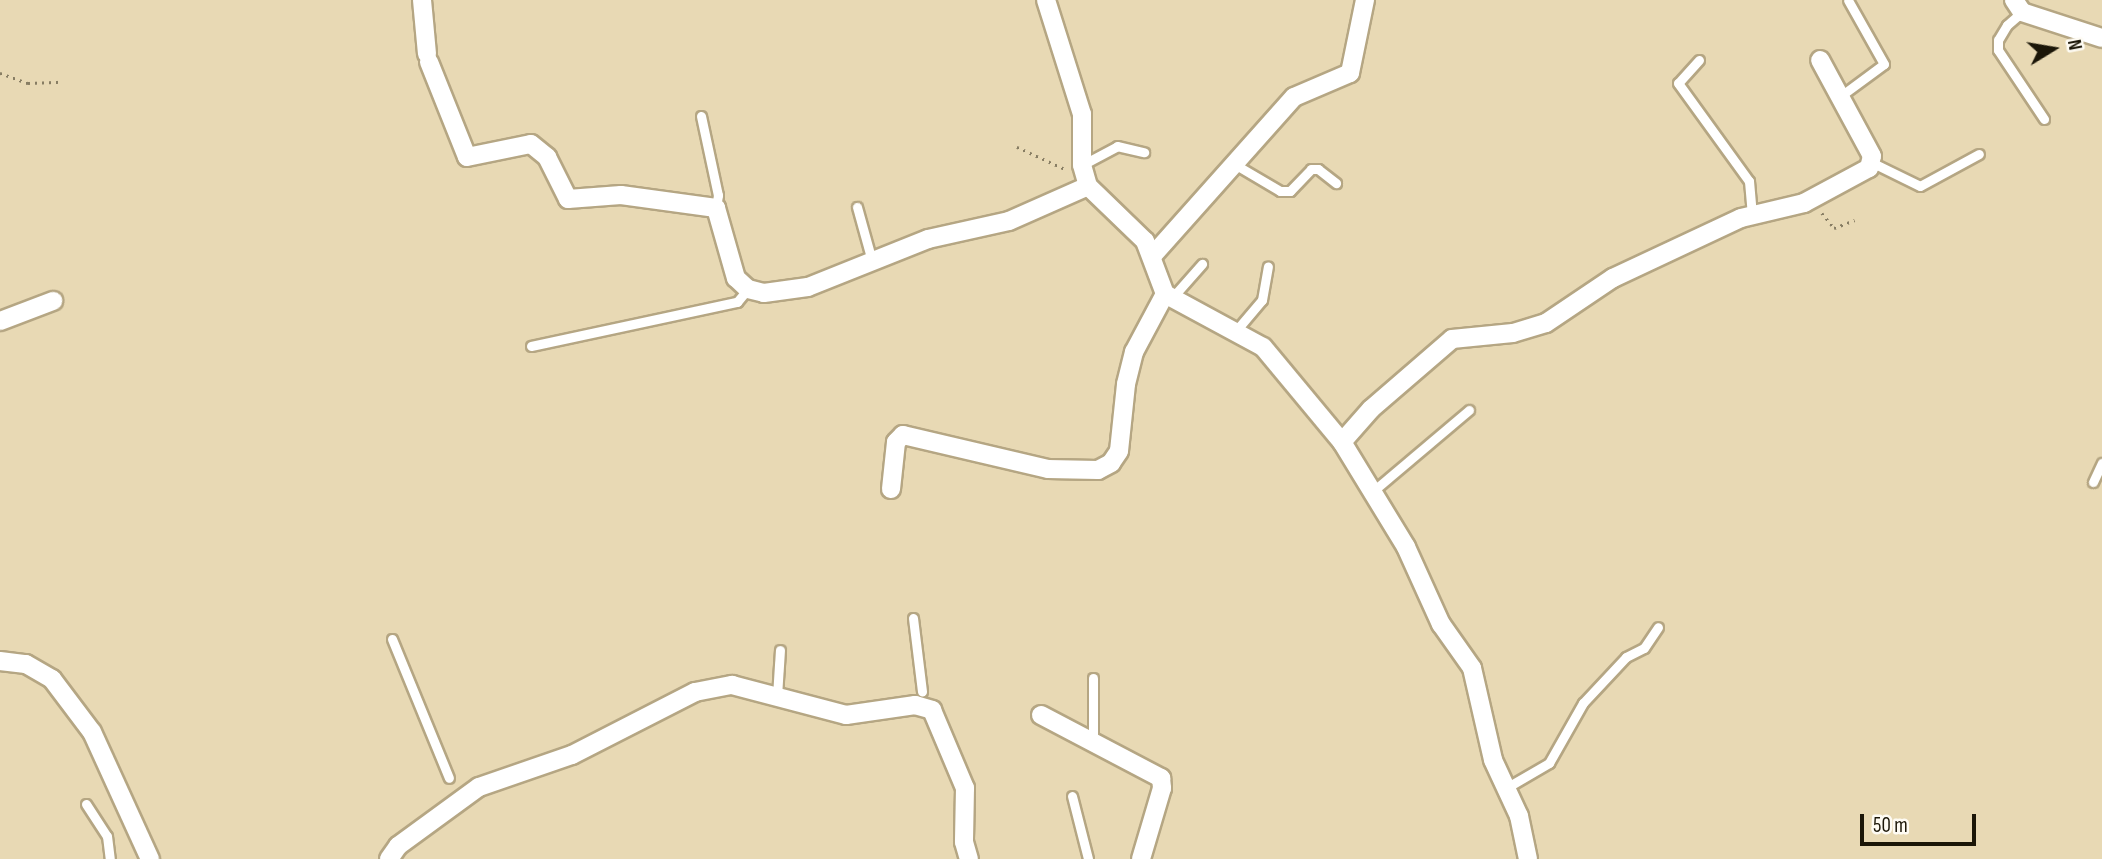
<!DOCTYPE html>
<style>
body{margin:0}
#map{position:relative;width:2102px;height:859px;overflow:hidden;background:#e8d9b4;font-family:"Sofia Sans Condensed",sans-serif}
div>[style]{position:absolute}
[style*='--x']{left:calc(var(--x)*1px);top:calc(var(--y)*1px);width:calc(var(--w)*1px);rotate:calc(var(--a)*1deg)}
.path>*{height:2.5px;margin-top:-1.25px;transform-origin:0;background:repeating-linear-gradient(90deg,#877d63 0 2px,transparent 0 7px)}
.roads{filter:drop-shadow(2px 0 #b5a683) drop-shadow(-2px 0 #b5a683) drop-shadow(0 2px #b5a683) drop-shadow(0 -2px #b5a683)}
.lane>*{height:9px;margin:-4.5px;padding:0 4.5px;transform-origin:4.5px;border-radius:4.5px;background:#fff}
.street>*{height:18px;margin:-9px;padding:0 9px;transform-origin:9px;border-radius:9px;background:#fff}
span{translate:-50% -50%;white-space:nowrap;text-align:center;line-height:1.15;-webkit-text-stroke:5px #fefbf3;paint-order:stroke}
.north{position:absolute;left:2018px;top:14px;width:70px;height:70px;-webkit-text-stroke:5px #fefbf3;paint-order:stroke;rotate:79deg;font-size:19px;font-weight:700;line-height:28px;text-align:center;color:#1b1608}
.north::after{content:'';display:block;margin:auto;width:24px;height:32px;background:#1b1608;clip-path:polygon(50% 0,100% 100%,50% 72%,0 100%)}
.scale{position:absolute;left:1860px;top:814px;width:116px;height:32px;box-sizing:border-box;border:4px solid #1b1608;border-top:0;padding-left:9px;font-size:21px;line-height:24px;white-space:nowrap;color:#1b1608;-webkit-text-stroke:5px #fefbf3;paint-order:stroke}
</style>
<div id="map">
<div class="path">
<div style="--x:0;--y:73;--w:30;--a:20"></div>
<div style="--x:28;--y:83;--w:35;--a:-2"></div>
<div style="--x:1017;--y:147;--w:53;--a:24.6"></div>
<div style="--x:1822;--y:213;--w:19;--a:51"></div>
<div style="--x:1834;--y:228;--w:22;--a:-21"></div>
</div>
<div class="roads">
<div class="lane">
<div style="--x:2022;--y:12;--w:20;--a:139"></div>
<div style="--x:2007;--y:25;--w:17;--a:121"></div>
<div style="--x:1998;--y:40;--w:10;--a:90"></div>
<div style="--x:1998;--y:50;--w:83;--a:56.3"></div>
<div style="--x:1699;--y:60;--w:31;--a:132"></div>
<div style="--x:1678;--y:83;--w:121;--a:54.1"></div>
<div style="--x:1749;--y:181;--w:33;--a:85"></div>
<div style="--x:1842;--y:95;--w:52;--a:-36.4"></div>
<div style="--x:1884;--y:64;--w:73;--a:-119.4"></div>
<div style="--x:701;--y:116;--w:81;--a:77.9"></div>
<div style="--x:718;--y:195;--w:13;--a:99"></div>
<div style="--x:1873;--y:163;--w:52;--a:26.1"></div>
<div style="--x:1920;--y:186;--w:67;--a:-28.5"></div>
<div style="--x:1082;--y:165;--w:40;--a:-28"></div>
<div style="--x:1117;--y:146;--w:28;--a:13"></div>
<div style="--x:1236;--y:165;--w:51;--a:30.6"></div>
<div style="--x:1280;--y:191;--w:10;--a:0"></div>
<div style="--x:1290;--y:191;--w:30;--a:-46"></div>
<div style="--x:1311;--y:169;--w:7;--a:0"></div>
<div style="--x:1318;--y:169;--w:23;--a:38"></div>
<div style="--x:857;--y:207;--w:56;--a:74.5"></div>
<div style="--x:1171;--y:299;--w:47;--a:-48.5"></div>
<div style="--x:1234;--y:333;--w:43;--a:-49.7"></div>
<div style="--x:1262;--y:300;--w:34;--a:-80"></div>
<div style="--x:531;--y:346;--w:211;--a:-12.1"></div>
<div style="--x:737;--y:302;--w:17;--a:-50"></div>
<div style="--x:2093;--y:482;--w:21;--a:-65"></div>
<div style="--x:1372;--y:492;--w:127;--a:-40.2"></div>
<div style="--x:913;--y:618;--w:74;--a:83"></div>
<div style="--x:392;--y:639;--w:150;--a:67.7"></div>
<div style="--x:777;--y:696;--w:46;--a:-86.3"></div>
<div style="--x:1093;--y:740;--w:62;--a:-90"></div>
<div style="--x:1506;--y:788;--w:50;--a:-30.2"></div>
<div style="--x:1549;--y:763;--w:69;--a:-60.5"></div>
<div style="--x:1583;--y:703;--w:63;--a:-46.9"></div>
<div style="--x:1626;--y:657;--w:20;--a:-27"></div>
<div style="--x:1644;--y:648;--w:25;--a:-56"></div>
<div style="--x:1072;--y:796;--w:65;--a:75.7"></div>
<div style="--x:86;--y:804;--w:38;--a:57"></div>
<div style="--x:107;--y:836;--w:23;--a:83"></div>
</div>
<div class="street">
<div style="--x:422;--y:0;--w:54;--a:84.7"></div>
<div style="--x:1046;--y:0;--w:120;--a:72.5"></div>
<div style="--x:1082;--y:114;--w:51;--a:90"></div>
<div style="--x:1082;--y:165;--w:22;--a:74"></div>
<div style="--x:1088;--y:186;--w:79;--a:44"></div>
<div style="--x:1145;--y:241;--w:57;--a:69.3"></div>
<div style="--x:1165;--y:294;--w:111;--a:28.4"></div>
<div style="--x:1263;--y:347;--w:124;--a:50.3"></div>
<div style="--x:1342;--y:442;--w:123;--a:58.6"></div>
<div style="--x:1406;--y:547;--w:85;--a:65.6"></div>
<div style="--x:1441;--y:624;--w:54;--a:54.8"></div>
<div style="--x:1472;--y:668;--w:94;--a:77.1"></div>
<div style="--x:1493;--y:760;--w:62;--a:65.1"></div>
<div style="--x:1519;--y:816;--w:44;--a:78.2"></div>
<div style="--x:2014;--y:0;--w:14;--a:56"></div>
<div style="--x:2022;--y:12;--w:84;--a:18"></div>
<div style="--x:429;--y:62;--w:102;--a:68.2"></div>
<div style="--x:467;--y:157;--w:65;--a:-11.5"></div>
<div style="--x:531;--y:144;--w:21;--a:39"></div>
<div style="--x:547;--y:157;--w:47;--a:63.4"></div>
<div style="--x:568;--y:199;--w:53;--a:-4.3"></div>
<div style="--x:621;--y:195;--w:96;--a:7.8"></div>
<div style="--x:716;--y:208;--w:73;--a:74.1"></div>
<div style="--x:736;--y:278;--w:16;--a:43"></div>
<div style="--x:748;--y:289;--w:16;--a:14"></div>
<div style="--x:764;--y:293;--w:44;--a:-7.8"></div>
<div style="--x:808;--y:287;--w:129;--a:-21.8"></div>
<div style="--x:928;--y:239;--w:83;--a:-12.5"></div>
<div style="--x:1009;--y:221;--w:86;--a:-23.9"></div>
<div style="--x:1154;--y:254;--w:210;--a:-48.3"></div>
<div style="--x:1294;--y:97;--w:61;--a:-23.2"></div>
<div style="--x:1350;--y:73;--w:75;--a:-78.4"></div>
<div style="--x:0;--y:321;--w:57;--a:-20.7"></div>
<div style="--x:1342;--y:442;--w:44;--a:-48.7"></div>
<div style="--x:1371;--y:409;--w:107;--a:-40.8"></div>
<div style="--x:1452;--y:339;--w:61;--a:-5.6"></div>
<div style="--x:1513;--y:333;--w:34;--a:-17"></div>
<div style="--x:1546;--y:323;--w:81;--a:-33.9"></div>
<div style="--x:1613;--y:278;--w:141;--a:-25.1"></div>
<div style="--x:1741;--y:218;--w:65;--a:-13.4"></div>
<div style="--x:1804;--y:203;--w:74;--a:-28.3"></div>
<div style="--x:1869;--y:168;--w:12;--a:-76"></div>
<div style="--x:1872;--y:156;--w:109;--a:-118.4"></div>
<div style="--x:891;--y:489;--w:47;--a:-83.9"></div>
<div style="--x:896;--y:442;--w:10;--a:-45"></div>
<div style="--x:903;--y:435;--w:149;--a:13.2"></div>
<div style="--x:1048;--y:469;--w:50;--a:1.1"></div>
<div style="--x:1098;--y:470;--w:15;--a:-28"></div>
<div style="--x:1111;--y:463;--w:14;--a:-56"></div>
<div style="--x:1119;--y:451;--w:67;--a:-84"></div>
<div style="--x:1126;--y:384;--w:33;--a:-76"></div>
<div style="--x:1134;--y:352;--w:66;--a:-61.9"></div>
<div style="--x:0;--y:661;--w:26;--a:7"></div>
<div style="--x:26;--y:664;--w:30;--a:30"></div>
<div style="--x:52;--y:679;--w:66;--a:53"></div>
<div style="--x:92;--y:732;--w:140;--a:65.5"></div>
<div style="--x:1041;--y:715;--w:136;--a:27.7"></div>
<div style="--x:1161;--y:778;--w:10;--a:84"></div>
<div style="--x:1162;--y:788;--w:74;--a:106.5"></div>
<div style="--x:389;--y:859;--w:16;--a:-55"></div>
<div style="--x:398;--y:846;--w:100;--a:-36.1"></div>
<div style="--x:479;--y:787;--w:98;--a:-19"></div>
<div style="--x:572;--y:755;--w:138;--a:-27.1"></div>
<div style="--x:695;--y:692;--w:38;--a:-11"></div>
<div style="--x:732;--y:685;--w:118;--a:14.7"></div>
<div style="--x:846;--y:715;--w:70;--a:-8.2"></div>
<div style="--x:915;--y:705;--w:18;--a:16"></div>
<div style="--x:932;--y:710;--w:85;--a:67.1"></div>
<div style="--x:965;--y:788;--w:54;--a:91.1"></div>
<div style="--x:964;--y:842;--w:18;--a:74"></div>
</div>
</div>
<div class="north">N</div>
<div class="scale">50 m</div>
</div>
